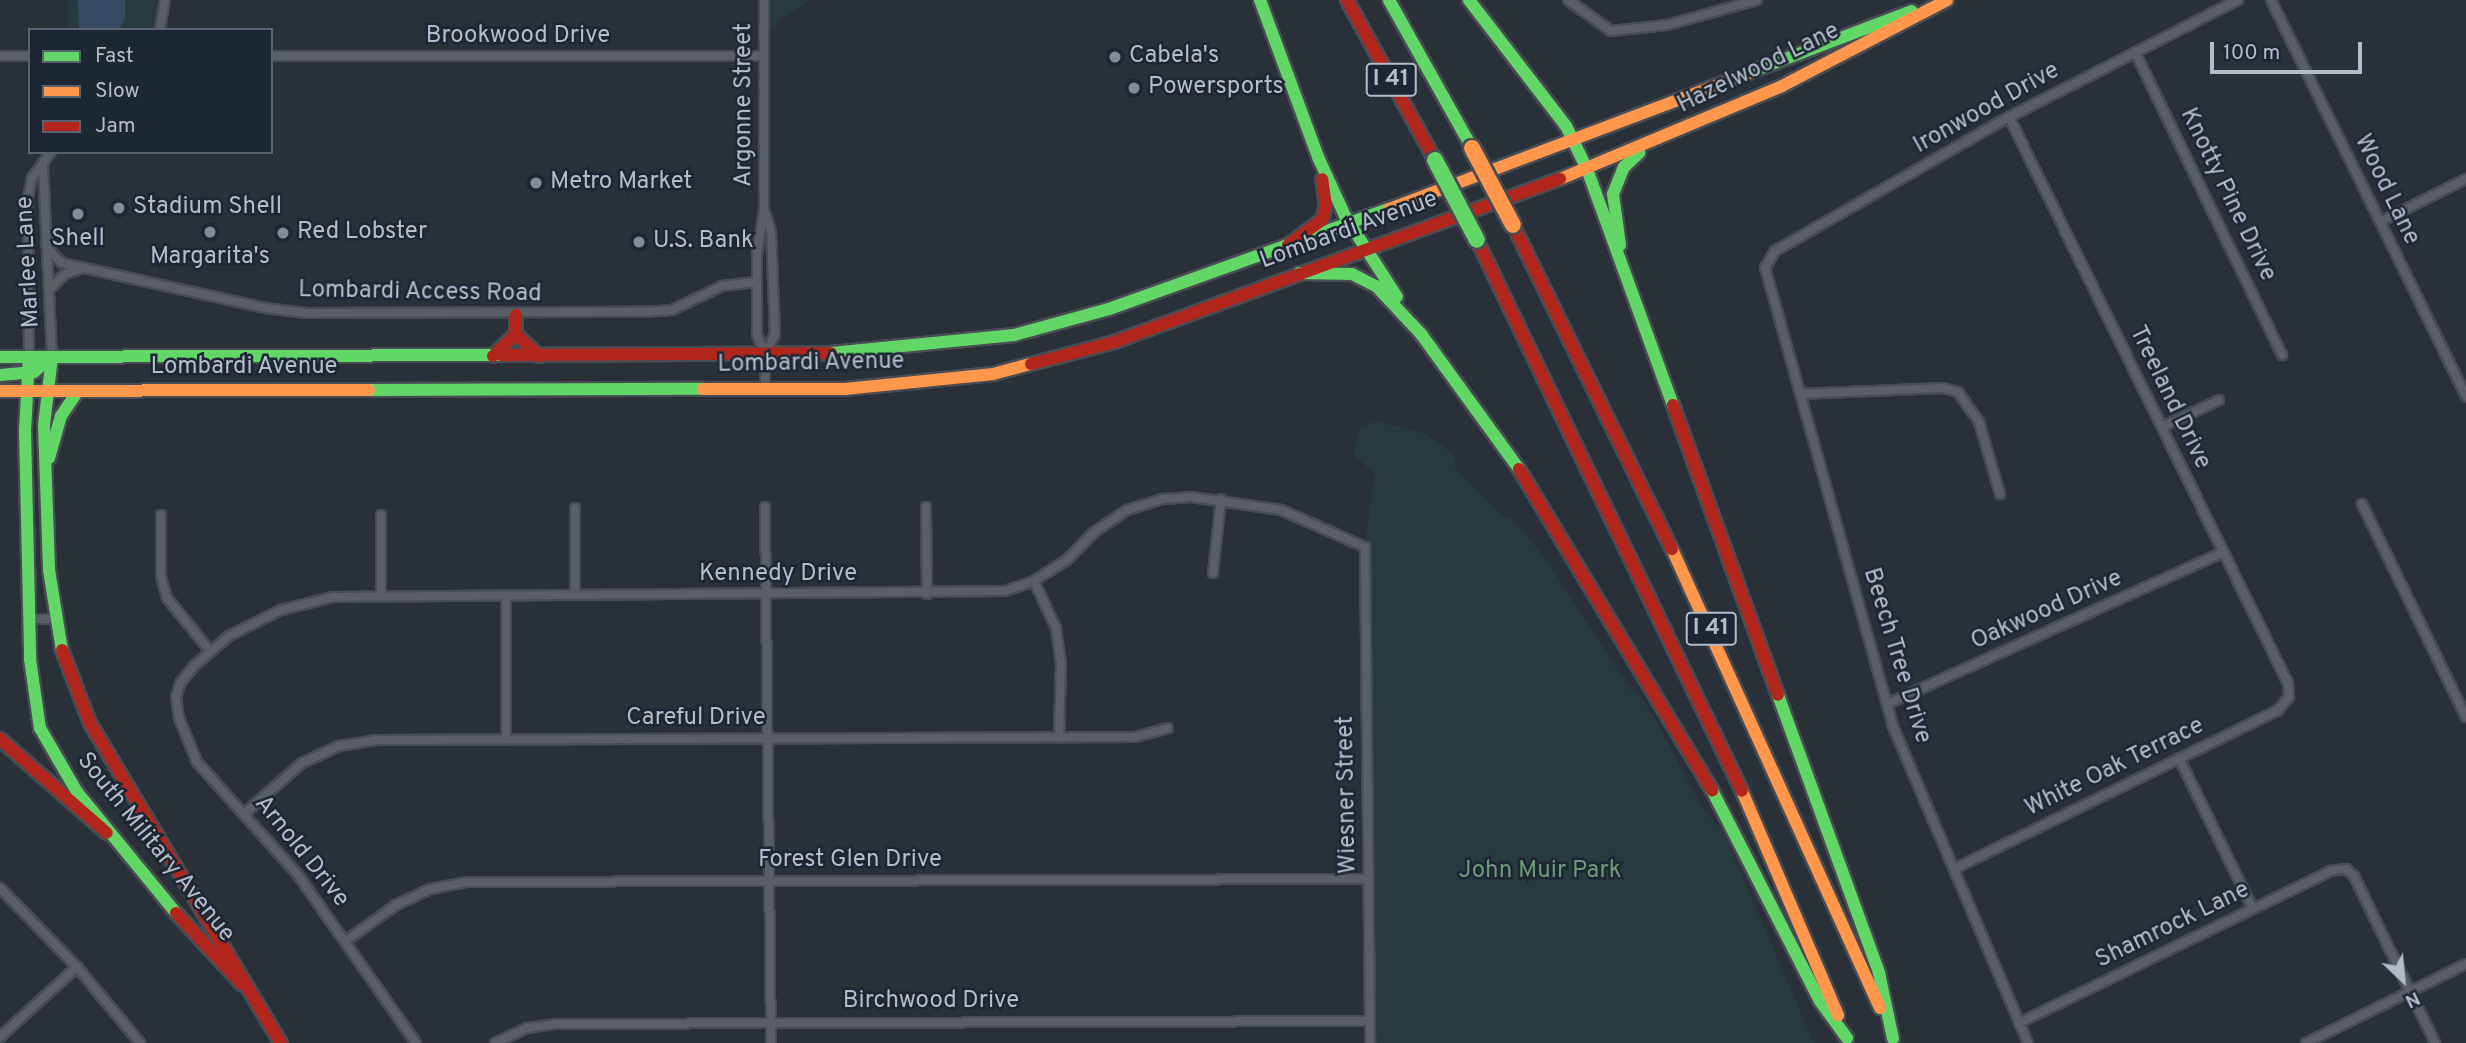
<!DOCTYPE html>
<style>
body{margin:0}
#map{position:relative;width:2466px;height:1043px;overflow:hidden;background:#2a3038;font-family:Overpass,sans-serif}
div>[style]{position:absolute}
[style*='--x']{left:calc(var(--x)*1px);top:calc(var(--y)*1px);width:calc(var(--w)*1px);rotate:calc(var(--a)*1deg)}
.green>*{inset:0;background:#273a3e;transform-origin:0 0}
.water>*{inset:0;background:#384963}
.roads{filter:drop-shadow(2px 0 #484c53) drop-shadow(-2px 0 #484c53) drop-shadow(0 2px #484c53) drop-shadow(0 -2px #484c53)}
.street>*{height:8px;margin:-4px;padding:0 4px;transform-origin:4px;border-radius:4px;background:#5a5e66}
.fast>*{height:12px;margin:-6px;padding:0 6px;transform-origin:6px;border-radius:6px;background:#63d668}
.slow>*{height:12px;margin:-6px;padding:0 6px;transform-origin:6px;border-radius:6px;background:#ff974d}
.jam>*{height:12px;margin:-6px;padding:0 6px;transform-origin:6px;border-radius:6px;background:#b3261e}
.bridges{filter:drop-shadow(2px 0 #474c53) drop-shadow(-2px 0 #474c53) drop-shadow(0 2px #474c53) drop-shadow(0 -2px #474c53)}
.fast-bridge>*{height:16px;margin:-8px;padding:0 8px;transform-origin:8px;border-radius:8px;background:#63d668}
.slow-bridge>*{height:16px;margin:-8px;padding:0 8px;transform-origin:8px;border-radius:8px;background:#ff974d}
.dots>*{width:19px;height:19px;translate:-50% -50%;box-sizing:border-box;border:4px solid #1d2633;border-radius:50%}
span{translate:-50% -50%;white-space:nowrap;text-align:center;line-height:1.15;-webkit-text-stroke:5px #1d2633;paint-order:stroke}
.shield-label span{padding:2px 5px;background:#1d2633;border:2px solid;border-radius:5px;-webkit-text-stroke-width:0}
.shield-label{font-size:23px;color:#b4bcc9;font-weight:700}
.street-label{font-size:24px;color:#b4bcc9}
.poi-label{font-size:24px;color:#b4bcc9}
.left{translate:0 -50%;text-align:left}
.park-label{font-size:24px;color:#6b9a76}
.legend{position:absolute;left:28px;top:28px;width:245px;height:126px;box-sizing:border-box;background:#1d2633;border:2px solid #59626f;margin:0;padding:9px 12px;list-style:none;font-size:21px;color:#b4bcc9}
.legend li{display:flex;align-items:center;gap:14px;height:35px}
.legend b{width:35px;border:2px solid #59626f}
.north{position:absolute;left:2368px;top:945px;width:70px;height:70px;-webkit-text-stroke:5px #1d2633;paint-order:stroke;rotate:154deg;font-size:19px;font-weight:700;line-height:28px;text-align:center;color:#b4bcc9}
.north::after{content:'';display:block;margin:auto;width:24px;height:32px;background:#b4bcc9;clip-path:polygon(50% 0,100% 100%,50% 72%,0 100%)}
.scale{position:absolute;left:2210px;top:42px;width:152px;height:32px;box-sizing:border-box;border:4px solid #b4bcc9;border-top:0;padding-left:9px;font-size:21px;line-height:24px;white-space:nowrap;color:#b4bcc9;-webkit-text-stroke:5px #1d2633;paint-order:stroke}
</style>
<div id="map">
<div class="green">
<div style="left:68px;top:0;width:89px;height:30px"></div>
<div style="clip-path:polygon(764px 0,810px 0,764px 32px)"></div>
<div style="clip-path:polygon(1376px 421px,1425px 434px,1451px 452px,1457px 471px,1503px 516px,1511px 518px,1546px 559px,1631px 690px,1640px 694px,1656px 720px,1703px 809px,1723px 831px,1814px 1043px,1370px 1043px,1365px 547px,1375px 474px,1354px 455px,1360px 427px)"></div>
</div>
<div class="water">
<div style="clip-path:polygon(125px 0,125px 19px,119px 29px,79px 29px,78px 0)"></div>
</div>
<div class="roads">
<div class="street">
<div style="--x:764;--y:0;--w:211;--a:90"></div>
<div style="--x:764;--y:211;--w:43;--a:99.5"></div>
<div style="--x:757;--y:253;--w:82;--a:90"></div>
<div style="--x:757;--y:335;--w:21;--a:67"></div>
<div style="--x:765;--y:354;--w:35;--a:90"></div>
<div style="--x:1568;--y:0;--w:53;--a:35.8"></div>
<div style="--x:1611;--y:31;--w:56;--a:-6.1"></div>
<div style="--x:1667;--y:25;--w:93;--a:-15.5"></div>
<div style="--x:2271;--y:0;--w:442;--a:63.8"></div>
<div style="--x:160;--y:30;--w:30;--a:-81"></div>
<div style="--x:2135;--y:52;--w:337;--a:64.1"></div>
<div style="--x:0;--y:56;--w:30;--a:0"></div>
<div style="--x:271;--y:56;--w:493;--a:0"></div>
<div style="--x:43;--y:166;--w:191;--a:87.3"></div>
<div style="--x:2380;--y:222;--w:96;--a:-26.6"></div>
<div style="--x:47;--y:248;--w:21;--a:45"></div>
<div style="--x:62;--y:263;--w:208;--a:12.5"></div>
<div style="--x:265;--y:308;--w:42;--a:6.8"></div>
<div style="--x:307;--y:313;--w:337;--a:-0.2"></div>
<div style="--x:644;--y:312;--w:28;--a:-4"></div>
<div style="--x:672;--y:310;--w:55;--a:-25.6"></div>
<div style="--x:722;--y:286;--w:35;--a:-7"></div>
<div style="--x:52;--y:287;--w:18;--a:-45"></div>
<div style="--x:65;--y:274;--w:18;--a:-19"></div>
<div style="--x:765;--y:354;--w:22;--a:-63"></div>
<div style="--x:775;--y:334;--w:103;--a:-92.2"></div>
<div style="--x:771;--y:231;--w:19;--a:-108"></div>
<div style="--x:29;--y:357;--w:160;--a:-90.4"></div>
<div style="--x:28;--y:197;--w:19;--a:-78"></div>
<div style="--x:32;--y:178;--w:32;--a:-54"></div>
<div style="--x:1800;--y:394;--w:143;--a:-2.4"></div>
<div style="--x:1943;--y:388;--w:16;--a:15"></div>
<div style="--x:1958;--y:392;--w:37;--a:55"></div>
<div style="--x:1979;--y:422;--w:75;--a:73.7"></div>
<div style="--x:2162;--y:427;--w:63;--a:-25.3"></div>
<div style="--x:2362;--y:504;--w:237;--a:64"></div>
<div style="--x:765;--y:507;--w:536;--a:89.36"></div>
<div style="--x:926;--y:507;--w:87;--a:89.3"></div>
<div style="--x:575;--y:508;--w:87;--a:90"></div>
<div style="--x:161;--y:515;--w:61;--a:90"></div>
<div style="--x:161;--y:576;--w:23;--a:75"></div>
<div style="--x:167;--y:598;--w:68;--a:50.9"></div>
<div style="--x:381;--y:515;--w:80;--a:90"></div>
<div style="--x:1213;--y:573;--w:74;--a:-83.8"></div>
<div style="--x:1034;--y:581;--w:52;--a:64.9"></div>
<div style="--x:1056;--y:628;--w:34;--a:82"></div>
<div style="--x:1061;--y:662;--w:76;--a:91.5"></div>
<div style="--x:506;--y:595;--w:144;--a:90"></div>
<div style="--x:29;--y:619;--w:25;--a:0"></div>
<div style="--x:1887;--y:704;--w:369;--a:-24.3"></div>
<div style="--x:2179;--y:758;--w:168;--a:63.9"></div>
<div style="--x:245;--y:813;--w:76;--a:-41.3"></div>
<div style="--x:302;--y:763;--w:41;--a:-24.7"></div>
<div style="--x:339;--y:746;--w:38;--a:-9"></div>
<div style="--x:377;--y:740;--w:758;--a:-0.23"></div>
<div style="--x:1135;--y:737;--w:34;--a:-15"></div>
<div style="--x:1954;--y:869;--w:361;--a:-26.1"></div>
<div style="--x:2278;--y:710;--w:17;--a:-50"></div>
<div style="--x:2289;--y:697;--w:14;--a:-94"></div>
<div style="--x:2288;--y:683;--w:631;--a:-116.24"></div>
<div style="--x:0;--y:888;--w:110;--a:45.7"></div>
<div style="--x:77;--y:967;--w:99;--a:50.3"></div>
<div style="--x:347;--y:940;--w:60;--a:-35.5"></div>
<div style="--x:396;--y:905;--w:38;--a:-25"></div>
<div style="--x:431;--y:889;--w:37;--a:-11"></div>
<div style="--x:467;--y:882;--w:902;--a:-0.19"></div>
<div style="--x:2019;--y:1023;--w:346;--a:-26"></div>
<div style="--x:2330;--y:871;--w:16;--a:-7"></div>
<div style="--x:2346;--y:869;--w:11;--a:41"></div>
<div style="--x:2354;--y:876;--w:186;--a:64.1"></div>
<div style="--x:0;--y:1037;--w:104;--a:-42.3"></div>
<div style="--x:416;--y:1043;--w:205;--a:-125.1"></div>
<div style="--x:298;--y:875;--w:152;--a:-131.8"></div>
<div style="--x:197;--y:762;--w:48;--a:-112.2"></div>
<div style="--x:179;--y:718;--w:21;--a:-98"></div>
<div style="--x:176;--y:697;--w:16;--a:-72"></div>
<div style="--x:181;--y:682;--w:22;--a:-51"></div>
<div style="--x:195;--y:665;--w:45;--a:-40.5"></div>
<div style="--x:229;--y:636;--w:58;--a:-26.6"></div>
<div style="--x:281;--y:610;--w:54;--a:-14"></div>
<div style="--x:333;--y:597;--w:672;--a:-0.51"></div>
<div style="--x:1005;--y:591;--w:31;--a:-19"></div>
<div style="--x:1034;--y:581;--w:40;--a:-32.9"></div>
<div style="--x:1068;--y:559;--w:36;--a:-46"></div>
<div style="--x:1093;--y:533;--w:41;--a:-34.1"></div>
<div style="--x:1127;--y:510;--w:38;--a:-17"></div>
<div style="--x:1163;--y:499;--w:28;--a:-4"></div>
<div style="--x:1191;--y:497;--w:91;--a:8.2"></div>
<div style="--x:1281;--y:510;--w:92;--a:23.8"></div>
<div style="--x:1365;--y:547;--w:496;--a:89.4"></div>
<div style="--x:495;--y:1043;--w:35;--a:-25"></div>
<div style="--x:527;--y:1028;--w:28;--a:-8"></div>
<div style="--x:555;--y:1024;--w:815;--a:-0.21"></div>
<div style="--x:2028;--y:1043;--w:345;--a:-113.1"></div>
<div style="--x:1893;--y:726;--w:476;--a:-105.6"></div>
<div style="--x:1765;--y:268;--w:20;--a:-60"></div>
<div style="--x:1775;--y:251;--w:270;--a:-29.8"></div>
<div style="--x:2009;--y:117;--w:257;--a:-27.1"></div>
<div style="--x:2306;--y:1043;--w:178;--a:-26.3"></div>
</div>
<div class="fast">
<div style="--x:1260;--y:0;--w:167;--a:69.7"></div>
<div style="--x:1318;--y:157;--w:65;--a:65.4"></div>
<div style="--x:1345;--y:216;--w:96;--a:57.3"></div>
<div style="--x:1389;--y:0;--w:170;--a:60.7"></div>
<div style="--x:1469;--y:0;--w:159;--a:52.4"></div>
<div style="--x:1566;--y:126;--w:48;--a:64"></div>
<div style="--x:1587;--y:169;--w:251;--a:70"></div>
<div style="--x:1748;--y:73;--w:175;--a:-20.7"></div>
<div style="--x:1620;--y:245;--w:51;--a:-97.8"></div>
<div style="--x:1613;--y:194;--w:29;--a:-68"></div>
<div style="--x:1624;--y:167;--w:21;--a:-43"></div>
<div style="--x:1299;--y:273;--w:53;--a:1.1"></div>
<div style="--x:1352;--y:274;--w:27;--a:27"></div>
<div style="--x:1376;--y:286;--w:66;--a:46.8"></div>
<div style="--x:1421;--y:334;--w:167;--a:54"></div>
<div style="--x:831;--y:353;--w:184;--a:-5.6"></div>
<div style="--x:1014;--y:335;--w:98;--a:-15.3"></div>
<div style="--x:1109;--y:309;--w:297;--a:-19.7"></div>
<div style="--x:0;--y:357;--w:501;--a:-0.23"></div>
<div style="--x:29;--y:357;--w:73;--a:93.1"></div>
<div style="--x:25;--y:430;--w:229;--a:88.7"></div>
<div style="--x:30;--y:659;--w:70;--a:81.8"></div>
<div style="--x:40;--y:728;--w:74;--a:60"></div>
<div style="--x:77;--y:792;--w:156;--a:50.7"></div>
<div style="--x:52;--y:357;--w:68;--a:96.7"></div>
<div style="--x:44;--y:425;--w:145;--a:88"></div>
<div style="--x:49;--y:570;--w:81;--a:80.8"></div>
<div style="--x:0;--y:375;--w:34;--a:-5"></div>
<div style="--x:34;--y:372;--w:23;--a:-40"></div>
<div style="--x:369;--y:390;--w:334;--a:-0.2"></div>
<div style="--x:49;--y:458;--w:44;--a:-74.1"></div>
<div style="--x:61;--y:416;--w:29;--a:-56"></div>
<div style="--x:1778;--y:695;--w:296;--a:70"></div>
<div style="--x:1879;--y:973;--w:67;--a:78"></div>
<div style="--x:1712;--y:790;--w:237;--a:62.9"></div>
<div style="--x:1820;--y:1001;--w:46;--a:53.9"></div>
</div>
<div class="slow">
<div style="--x:1560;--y:179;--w:241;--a:-22.7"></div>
<div style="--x:1782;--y:86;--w:186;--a:-27.5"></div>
<div style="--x:1389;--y:209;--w:384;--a:-20.7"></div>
<div style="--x:703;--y:389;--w:142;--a:0"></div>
<div style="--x:845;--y:389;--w:149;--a:-5.8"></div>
<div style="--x:993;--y:374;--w:39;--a:-15"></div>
<div style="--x:0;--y:391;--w:369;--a:-0.2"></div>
<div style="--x:1672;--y:549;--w:504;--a:65.62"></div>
<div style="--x:1742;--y:791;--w:244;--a:66.8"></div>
</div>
<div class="jam">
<div style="--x:1347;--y:0;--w:183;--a:61.2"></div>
<div style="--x:1513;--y:225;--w:361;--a:63.9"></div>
<div style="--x:1477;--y:240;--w:611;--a:64.32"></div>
<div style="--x:1288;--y:245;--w:42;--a:-36.3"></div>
<div style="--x:1322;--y:220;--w:15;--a:-74"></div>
<div style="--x:1326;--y:206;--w:27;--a:-98"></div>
<div style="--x:516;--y:315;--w:19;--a:90"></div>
<div style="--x:516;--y:334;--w:32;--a:44"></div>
<div style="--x:501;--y:355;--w:330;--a:-0.3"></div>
<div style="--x:493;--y:356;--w:32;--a:-44"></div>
<div style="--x:1031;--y:364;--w:86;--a:-14.8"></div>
<div style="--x:1114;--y:342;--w:475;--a:-20.1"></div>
<div style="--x:1673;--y:405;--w:308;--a:70.1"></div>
<div style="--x:1519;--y:469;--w:375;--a:59"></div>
<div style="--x:62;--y:650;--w:78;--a:69"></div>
<div style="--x:90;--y:723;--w:373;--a:59.2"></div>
<div style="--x:0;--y:739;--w:142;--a:41.3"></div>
<div style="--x:176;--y:913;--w:97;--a:47.1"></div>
</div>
</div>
<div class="bridges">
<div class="fast-bridge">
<div style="--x:1435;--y:160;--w:90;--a:62.3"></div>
</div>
<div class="slow-bridge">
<div style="--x:1472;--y:148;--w:87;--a:62"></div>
</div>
</div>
<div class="dots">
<div style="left:1115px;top:57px;background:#848b96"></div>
<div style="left:1134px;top:88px;background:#848b96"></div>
<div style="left:536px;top:183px;background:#848b96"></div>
<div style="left:119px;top:208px;background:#848b96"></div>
<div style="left:78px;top:214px;background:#848b96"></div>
<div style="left:210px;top:232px;background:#848b96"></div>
<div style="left:283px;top:233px;background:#848b96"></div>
<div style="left:639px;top:242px;background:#848b96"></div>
</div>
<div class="shield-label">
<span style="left:1391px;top:80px">I 41</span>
<span style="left:1711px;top:629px">I 41</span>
</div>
<div class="street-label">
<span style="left:518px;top:37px">Brookwood Drive</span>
<span style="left:1759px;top:69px;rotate:-26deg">Hazelwood Lane</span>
<span style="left:745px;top:105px;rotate:-90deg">Argonne Street</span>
<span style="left:1987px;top:109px;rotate:-29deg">Ironwood Drive</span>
<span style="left:2386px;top:190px;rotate:64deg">Wood Lane</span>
<span style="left:2227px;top:195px;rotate:64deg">Knotty Pine Drive</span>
<span style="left:1349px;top:231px;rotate:-20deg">Lombardi Avenue</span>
<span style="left:29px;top:262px;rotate:-93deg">Marlee Lane</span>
<span style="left:420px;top:293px;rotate:1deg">Lombardi Access Road</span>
<span style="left:811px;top:364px;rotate:-1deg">Lombardi Avenue</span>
<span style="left:244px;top:368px">Lombardi Avenue</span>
<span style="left:2169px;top:398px;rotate:64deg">Treeland Drive</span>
<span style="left:778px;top:575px">Kennedy Drive</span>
<span style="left:2047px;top:611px;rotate:-24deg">Oakwood Drive</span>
<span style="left:1896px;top:656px;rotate:73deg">Beech Tree Drive</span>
<span style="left:696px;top:719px">Careful Drive</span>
<span style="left:2115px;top:768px;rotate:-26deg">White Oak Terrace</span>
<span style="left:1348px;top:795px;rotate:-91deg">Wiesner Street</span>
<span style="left:155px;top:848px;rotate:51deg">South Military Avenue</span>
<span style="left:301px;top:852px;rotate:51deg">Arnold Drive</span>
<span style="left:850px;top:861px">Forest Glen Drive</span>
<span style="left:2173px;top:926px;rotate:-26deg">Shamrock Lane</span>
<span style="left:931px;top:1002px">Birchwood Drive</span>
</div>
<div class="poi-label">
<span class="left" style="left:1129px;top:57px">Cabela's</span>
<span class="left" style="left:1148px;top:88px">Powersports</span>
<span class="left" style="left:550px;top:183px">Metro Market</span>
<span class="left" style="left:133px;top:208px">Stadium Shell</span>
<span class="left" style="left:297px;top:233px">Red Lobster</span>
<span style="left:78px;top:240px">Shell</span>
<span class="left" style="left:653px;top:242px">U.S. Bank</span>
<span style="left:210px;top:258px">Margarita's</span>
</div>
<div class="park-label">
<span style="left:1540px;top:872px">John Muir Park</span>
</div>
<ul class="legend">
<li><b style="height:9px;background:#63d668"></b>Fast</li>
<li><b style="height:9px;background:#ff974d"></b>Slow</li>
<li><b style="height:9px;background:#b3261e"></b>Jam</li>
</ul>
<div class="north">N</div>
<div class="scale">100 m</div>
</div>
